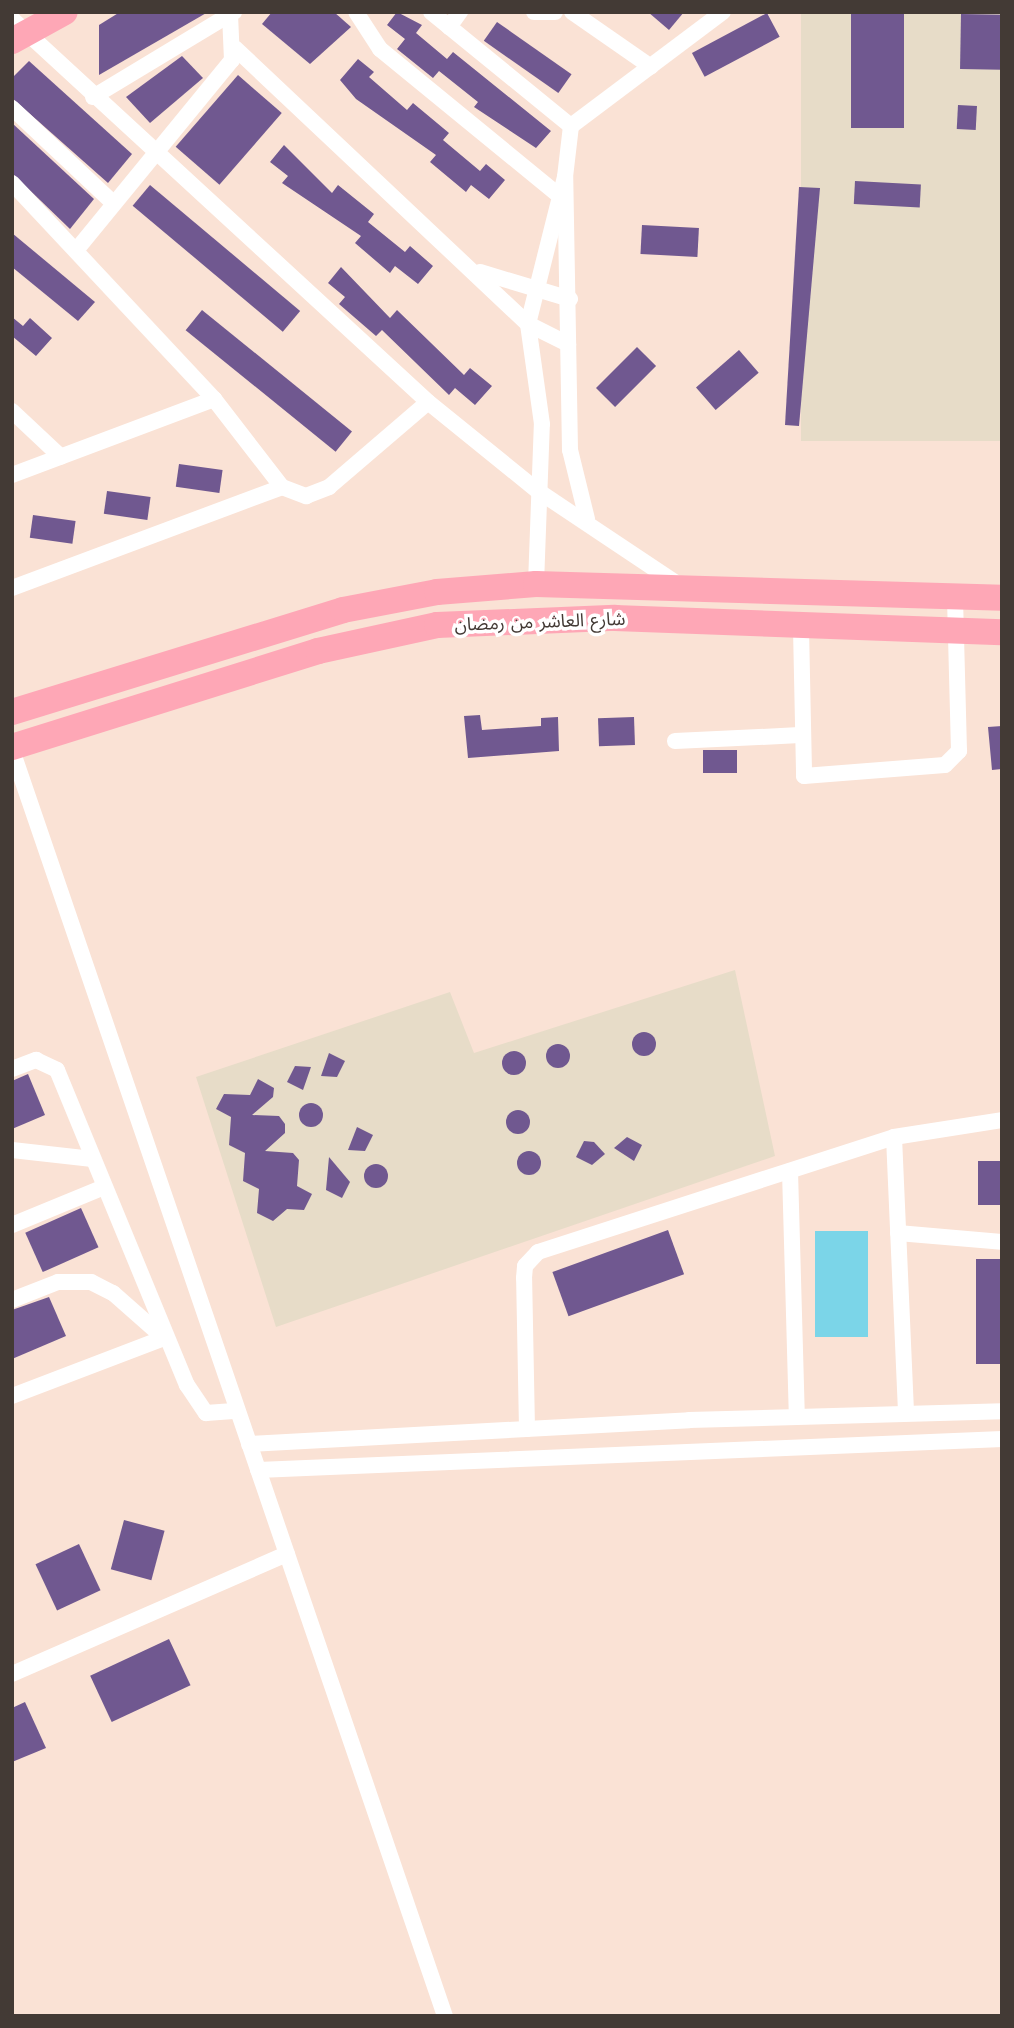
<!DOCTYPE html>
<meta charset="utf-8">
<style>
body{margin:0}
#map{position:relative;width:1014px;height:2028px;overflow:hidden;background:#fae2d5;font-family:"Work Sans","Noto Sans Arabic",sans-serif}
div>[style]{position:absolute}
[style*='--x']{left:calc(var(--x)*1px);top:calc(var(--y)*1px);width:calc(var(--w)*1px);rotate:calc(var(--a)*1deg)}
.industrial>*{inset:0;background:#e7dcc8;transform-origin:0 0}
.water>*{inset:0;background:#7bd5e8;transform-origin:0 0}
.building>*{inset:0;background:#705890;transform-origin:0 0}
.round{border-radius:50%}
.minor>*{height:16px;margin:-8px;padding:0 8px;transform-origin:8px;border-radius:8px;background:#fff}
.primary>*{height:26px;margin:-13px;padding:0 13px;transform-origin:13px;border-radius:13px;background:#fea7b6}
span{translate:-50% -50%;white-space:nowrap;text-align:center;line-height:1.15;-webkit-text-stroke:7px #fff;paint-order:stroke}
.street-label{font-size:18px;color:#433a35}
.frame{position:absolute;inset:0;border:14px solid #433a35;pointer-events:none}
</style>
<div id="map">
<div class="industrial">
<div style="left:801px;top:12px;width:201px;height:429px"></div>
<div style="clip-path:polygon(735px 970px,775px 1156px,276px 1327px,196px 1077px,450px 992px,474px 1053px)"></div>
</div>
<div class="water">
<div style="left:815px;top:1231px;width:53px;height:106px"></div>
</div>
<div class="building">
<div style="clip-path:polygon(120px 12px,208px 12px,99px 75px,99px 25px)"></div>
<div style="clip-path:polygon(272px 12px,334px 12px,351px 27px,310px 64px,262px 24px)"></div>
<div style="clip-path:polygon(397px 12px,422px 25px,416px 33px,447px 59px,453px 52px,551px 131px,536px 148px,474px 107px,478px 102px,439px 71px,433px 78px,397px 49px,405px 39px,387px 25px)"></div>
<div style="clip-path:polygon(648px 12px,684px 12px,669px 30px)"></div>
<div style="left:851px;top:12px;width:53px;height:116px"></div>
<div style="left:767px;top:13px;width:27px;height:85px;rotate:62deg"></div>
<div style="left:961px;top:14px;width:41px;height:55px;rotate:1deg"></div>
<div style="left:497px;top:22px;width:91px;height:23px;rotate:35deg"></div>
<div style="clip-path:polygon(182px 56px,203px 78px,150px 123px,126px 97px)"></div>
<div style="clip-path:polygon(358px 59px,374px 72px,369px 77px,407px 110px,413px 103px,449px 133px,443px 140px,480px 171px,486px 164px,505px 180px,489px 199px,471px 185px,466px 192px,430px 162px,436px 155px,356px 99px,340px 80px)"></div>
<div style="clip-path:polygon(29px 61px,132px 154px,108px 183px,12px 98px,12px 78px)"></div>
<div style="left:238px;top:75px;width:58px;height:95px;rotate:41deg"></div>
<div style="left:958px;top:105px;width:19px;height:24px;rotate:3deg"></div>
<div style="clip-path:polygon(12px 123px,94px 199px,70px 229px,12px 173px)"></div>
<div style="clip-path:polygon(284px 145px,332px 193px,338px 185px,374px 214px,368px 222px,405px 252px,410px 246px,433px 266px,418px 284px,395px 266px,390px 273px,355px 243px,361px 236px,282px 183px,288px 176px,270px 162px)"></div>
<div style="left:855px;top:181px;width:66px;height:23px;rotate:3deg"></div>
<div style="left:150px;top:185px;width:196px;height:27px;rotate:40deg"></div>
<div style="clip-path:polygon(799px 187px,820px 188px,799px 426px,785px 425px)"></div>
<div style="left:642px;top:225px;width:57px;height:29px;rotate:3deg"></div>
<div style="clip-path:polygon(12px 233px,95px 302px,78px 321px,12px 267px)"></div>
<div style="clip-path:polygon(341px 267px,390px 318px,397px 310px,464px 375px,470px 368px,492px 386px,475px 405px,455px 388px,449px 395px,382px 330px,376px 336px,339px 304px,345px 297px,328px 283px)"></div>
<div style="left:202px;top:310px;width:193px;height:26px;rotate:39deg"></div>
<div style="clip-path:polygon(12px 317px,23px 326px,30px 318px,52px 338px,36px 356px,12px 336px)"></div>
<div style="left:637px;top:347px;width:27px;height:58px;rotate:45deg"></div>
<div style="left:739px;top:350px;width:30px;height:57px;rotate:49deg"></div>
<div style="left:179px;top:464px;width:44px;height:23px;rotate:8deg"></div>
<div style="left:107px;top:491px;width:44px;height:23px;rotate:8deg"></div>
<div style="left:33px;top:515px;width:43px;height:23px;rotate:8deg"></div>
<div style="clip-path:polygon(480px 715px,482px 730px,541px 726px,541px 718px,558px 717px,559px 751px,468px 758px,464px 716px)"></div>
<div style="left:634px;top:717px;width:28px;height:36px;rotate:88deg"></div>
<div style="clip-path:polygon(1002px 726px,1002px 769px,992px 770px,988px 727px)"></div>
<div style="left:703px;top:750px;width:34px;height:23px"></div>
<div class="round" style="left:632px;top:1032px;width:24px;height:24px"></div>
<div class="round" style="left:546px;top:1044px;width:24px;height:24px"></div>
<div class="round" style="left:502px;top:1051px;width:24px;height:24px"></div>
<div style="clip-path:polygon(329px 1053px,345px 1061px,337px 1077px,321px 1076px)"></div>
<div style="clip-path:polygon(295px 1066px,311px 1067px,303px 1090px,287px 1082px)"></div>
<div style="clip-path:polygon(28px 1074px,45px 1115px,12px 1129px,12px 1081px)"></div>
<div style="clip-path:polygon(258px 1079px,274px 1088px,273px 1097px,252px 1115px,279px 1116px,285px 1124px,285px 1133px,265px 1151px,293px 1153px,299px 1160px,297px 1186px,312px 1194px,304px 1210px,287px 1209px,273px 1221px,257px 1213px,259px 1189px,243px 1181px,245px 1153px,229px 1145px,231px 1117px,216px 1109px,224px 1094px,250px 1095px)"></div>
<div class="round" style="left:299px;top:1103px;width:24px;height:24px"></div>
<div class="round" style="left:506px;top:1110px;width:24px;height:24px"></div>
<div style="clip-path:polygon(357px 1127px,373px 1135px,365px 1151px,348px 1150px)"></div>
<div style="clip-path:polygon(627px 1137px,642px 1145px,634px 1161px,614px 1148px)"></div>
<div style="clip-path:polygon(584px 1141px,594px 1142px,605px 1154px,592px 1165px,576px 1157px)"></div>
<div class="round" style="left:517px;top:1151px;width:24px;height:24px"></div>
<div style="clip-path:polygon(329px 1157px,350px 1182px,342px 1198px,326px 1190px)"></div>
<div style="left:978px;top:1161px;width:24px;height:44px"></div>
<div class="round" style="left:364px;top:1164px;width:24px;height:24px"></div>
<div style="left:81px;top:1208px;width:43px;height:61px;rotate:66deg"></div>
<div style="left:668px;top:1230px;width:47px;height:123px;rotate:70deg"></div>
<div style="left:976px;top:1259px;width:26px;height:105px"></div>
<div style="clip-path:polygon(49px 1297px,66px 1336px,12px 1359px,12px 1310px)"></div>
<div style="left:124px;top:1520px;width:42px;height:51px;rotate:15deg"></div>
<div style="left:79px;top:1544px;width:51px;height:48px;rotate:65deg"></div>
<div style="left:169px;top:1639px;width:51px;height:87px;rotate:65deg"></div>
<div style="clip-path:polygon(25px 1702px,46px 1748px,12px 1762px,12px 1708px)"></div>
</div>
<div class="minor">
<div style="--x:356;--y:12;--w:44;--a:57"></div>
<div style="--x:380;--y:49;--w:237;--a:39.3"></div>
<div style="--x:431;--y:12;--w:181;--a:39.2"></div>
<div style="--x:534;--y:12;--w:21;--a:0"></div>
<div style="--x:572;--y:12;--w:96;--a:34.8"></div>
<div style="--x:12;--y:19;--w:565;--a:42.63"></div>
<div style="--x:428;--y:402;--w:141;--a:39"></div>
<div style="--x:538;--y:491;--w:173;--a:33.7"></div>
<div style="--x:449;--y:27;--w:19;--a:-54"></div>
<div style="--x:235;--y:48;--w:403;--a:43.3"></div>
<div style="--x:528;--y:324;--w:45;--a:26.6"></div>
<div style="--x:93;--y:97;--w:165;--a:-31.1"></div>
<div style="--x:12;--y:108;--w:139;--a:43.2"></div>
<div style="--x:12;--y:183;--w:296;--a:46.9"></div>
<div style="--x:78;--y:248;--w:243;--a:-50.7"></div>
<div style="--x:232;--y:60;--w:45;--a:-92.5"></div>
<div style="--x:480;--y:272;--w:94;--a:16.7"></div>
<div style="--x:12;--y:411;--w:67;--a:43.2"></div>
<div style="--x:12;--y:475;--w:216;--a:-20.6"></div>
<div style="--x:214;--y:399;--w:111;--a:52.3"></div>
<div style="--x:282;--y:487;--w:26;--a:21"></div>
<div style="--x:306;--y:496;--w:25;--a:-21"></div>
<div style="--x:329;--y:487;--w:130;--a:-40.6"></div>
<div style="--x:587;--y:519;--w:71;--a:-103.8"></div>
<div style="--x:570;--y:450;--w:273;--a:-91"></div>
<div style="--x:565;--y:177;--w:51;--a:-83.3"></div>
<div style="--x:571;--y:126;--w:190;--a:-36.9"></div>
<div style="--x:536;--y:584;--w:160;--a:-87.9"></div>
<div style="--x:542;--y:424;--w:101;--a:-98"></div>
<div style="--x:528;--y:324;--w:152;--a:-75.9"></div>
<div style="--x:12;--y:588;--w:288;--a:-20.5"></div>
<div style="--x:801;--y:628;--w:148;--a:88.8"></div>
<div style="--x:804;--y:776;--w:141;--a:-4.5"></div>
<div style="--x:945;--y:765;--w:20;--a:-45"></div>
<div style="--x:959;--y:751;--w:152;--a:-91.5"></div>
<div style="--x:675;--y:741;--w:125;--a:-2.7"></div>
<div style="--x:12;--y:750;--w:1338;--a:71.12"></div>
<div style="--x:12;--y:1069;--w:26;--a:-21"></div>
<div style="--x:36;--y:1060;--w:23;--a:25"></div>
<div style="--x:57;--y:1070;--w:341;--a:67.6"></div>
<div style="--x:187;--y:1385;--w:34;--a:56"></div>
<div style="--x:206;--y:1413;--w:31;--a:-4"></div>
<div style="--x:894;--y:1137;--w:276;--a:87.5"></div>
<div style="--x:12;--y:1150;--w:81;--a:6.4"></div>
<div style="--x:790;--y:1171;--w:245;--a:88.4"></div>
<div style="--x:12;--y:1225;--w:100;--a:-22.4"></div>
<div style="--x:898;--y:1233;--w:104;--a:4.9"></div>
<div style="--x:12;--y:1300;--w:49;--a:-21.4"></div>
<div style="--x:58;--y:1282;--w:33;--a:0"></div>
<div style="--x:91;--y:1282;--w:25;--a:27"></div>
<div style="--x:113;--y:1293;--w:68;--a:41.4"></div>
<div style="--x:164;--y:1338;--w:163;--a:159.1"></div>
<div style="--x:527;--y:1429;--w:151;--a:-91.1"></div>
<div style="--x:524;--y:1278;--w:12;--a:-85"></div>
<div style="--x:525;--y:1266;--w:19;--a:-47"></div>
<div style="--x:538;--y:1252;--w:374;--a:-17.9"></div>
<div style="--x:894;--y:1137;--w:109;--a:-8.9"></div>
<div style="--x:249;--y:1444;--w:441;--a:-3.1"></div>
<div style="--x:689;--y:1420;--w:313;--a:-1.6"></div>
<div style="--x:258;--y:1470;--w:745;--a:-2.39"></div>
<div style="--x:12;--y:1674;--w:300;--a:-23.6"></div>
</div>
<div class="primary">
<div style="--x:12;--y:41;--w:60;--a:-28.7"></div>
<div style="--x:12;--y:712;--w:346;--a:-17.1"></div>
<div style="--x:343;--y:610;--w:96;--a:-10.8"></div>
<div style="--x:437;--y:592;--w:99;--a:-4.6"></div>
<div style="--x:536;--y:584;--w:466;--a:1.7"></div>
<div style="--x:12;--y:747;--w:321;--a:-17.4"></div>
<div style="--x:318;--y:651;--w:122;--a:-12.3"></div>
<div style="--x:437;--y:625;--w:178;--a:-2.3"></div>
<div style="--x:615;--y:618;--w:387;--a:2.1"></div>
</div>
<div class="street-label">
<span style="left:540px;top:622px;rotate:-2deg">شارع العاشر من رمضان</span>
</div>
<div class="frame"></div>
</div>
